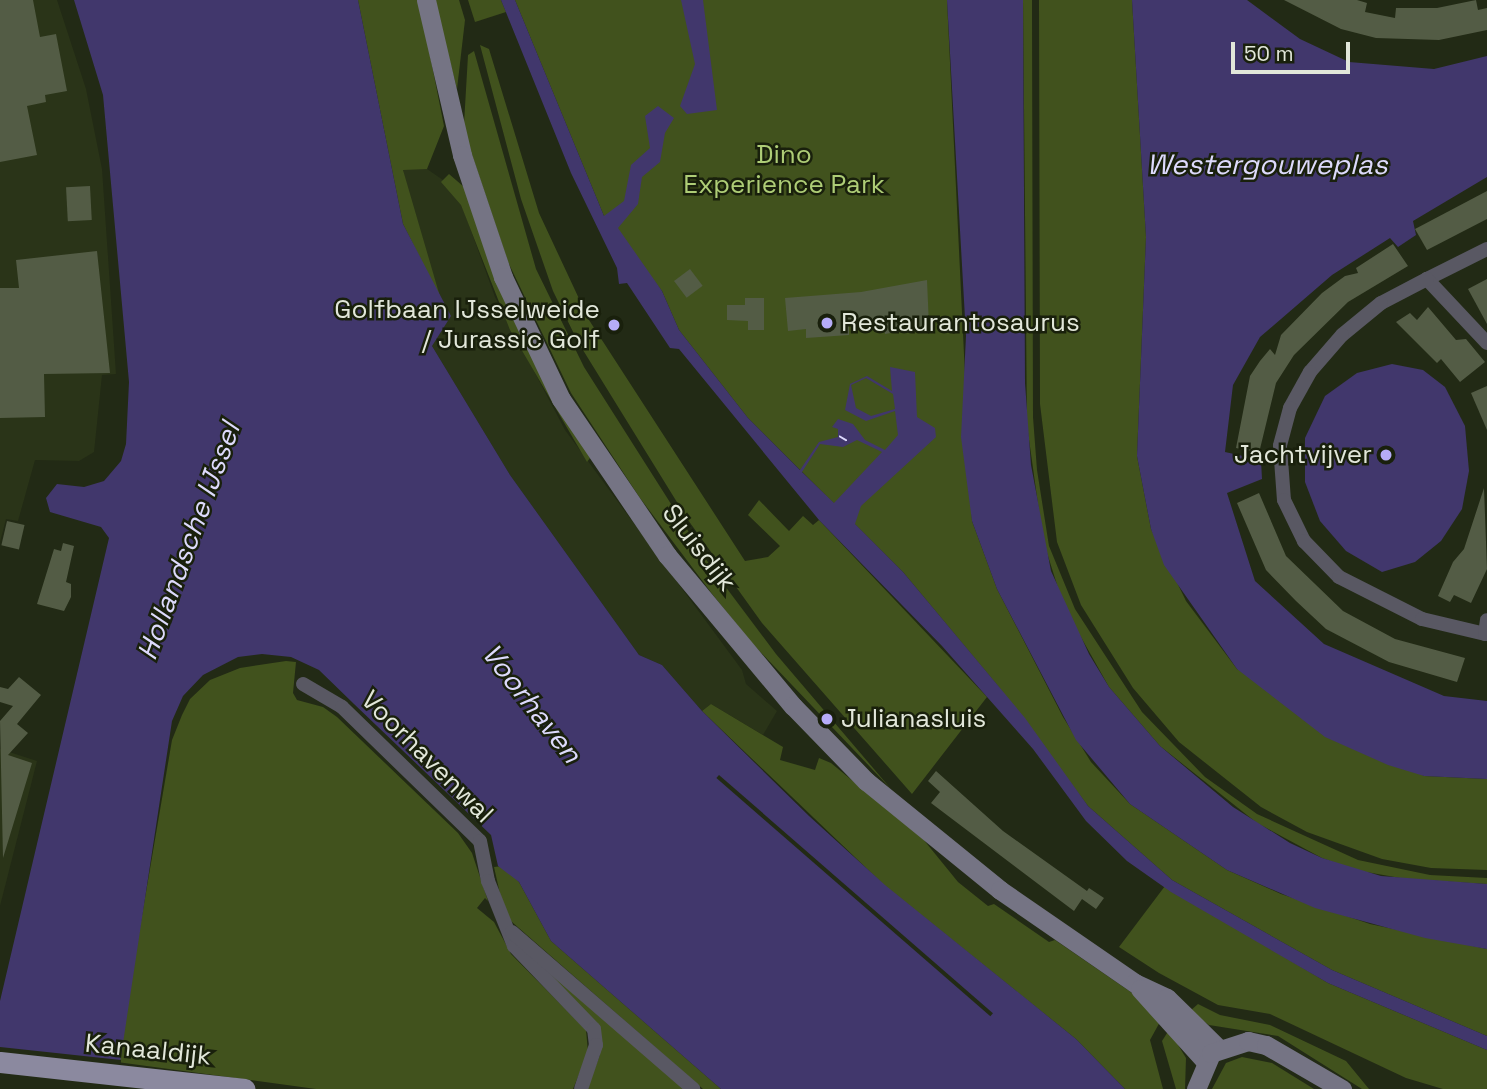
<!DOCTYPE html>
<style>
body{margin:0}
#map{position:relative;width:1487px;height:1089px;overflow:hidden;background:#222a15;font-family:"Space Grotesk",sans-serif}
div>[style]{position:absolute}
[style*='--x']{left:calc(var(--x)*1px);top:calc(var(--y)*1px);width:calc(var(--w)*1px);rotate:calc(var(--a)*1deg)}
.built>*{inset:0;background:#2a3418}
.green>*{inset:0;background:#41521d}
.water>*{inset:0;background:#41376c}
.pier>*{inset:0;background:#222a15;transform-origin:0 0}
.ferry>*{height:2px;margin-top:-1px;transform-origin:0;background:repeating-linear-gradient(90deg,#dddafc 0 9px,transparent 0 16px)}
.building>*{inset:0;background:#535c45;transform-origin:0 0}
.street>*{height:14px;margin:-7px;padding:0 7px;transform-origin:7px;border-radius:7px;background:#595863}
.secondary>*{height:19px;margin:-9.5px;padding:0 9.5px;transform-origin:9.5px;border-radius:9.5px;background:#757484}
.primary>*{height:21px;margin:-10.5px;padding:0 10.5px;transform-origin:10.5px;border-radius:10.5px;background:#8b899f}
.dots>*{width:19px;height:19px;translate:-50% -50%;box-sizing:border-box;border:4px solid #19200c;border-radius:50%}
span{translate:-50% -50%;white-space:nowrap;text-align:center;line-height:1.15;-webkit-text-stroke:5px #19200c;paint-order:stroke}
.park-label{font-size:26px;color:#aecd76}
.poi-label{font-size:26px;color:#e2e7da}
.right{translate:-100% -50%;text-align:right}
.left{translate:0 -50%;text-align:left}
.street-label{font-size:26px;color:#e2e7da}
.water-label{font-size:28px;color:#dddafc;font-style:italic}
.scale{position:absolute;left:1231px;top:42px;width:119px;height:32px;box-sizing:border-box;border:4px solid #e2e7da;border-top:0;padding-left:9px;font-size:21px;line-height:24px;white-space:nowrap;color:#e2e7da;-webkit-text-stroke:5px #19200c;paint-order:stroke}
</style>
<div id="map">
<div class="built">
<div style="clip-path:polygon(0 0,57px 0,86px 89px,102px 169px,116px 374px,102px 375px,94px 452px,79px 461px,35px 460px,18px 521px,6px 519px,0 542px)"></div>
<div style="clip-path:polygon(403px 169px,427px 169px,456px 189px,495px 297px,565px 430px,742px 670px,746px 684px,777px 711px,763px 735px,711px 704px,702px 711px,662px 665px,639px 655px,510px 475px,432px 346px,433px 288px,413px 247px)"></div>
<div style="clip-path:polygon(0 749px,37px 761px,0 906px)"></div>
</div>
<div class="green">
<div style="clip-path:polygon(358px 0,419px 0,444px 126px,427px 169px,403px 170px,441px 300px,403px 224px)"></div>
<div style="clip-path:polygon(434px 0,459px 0,465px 20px,457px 89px)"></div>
<div style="clip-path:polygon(468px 0,501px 0,506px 12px,475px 22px)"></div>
<div style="clip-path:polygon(515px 0,947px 0,972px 521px,997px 589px,1063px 717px,1091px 762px,1130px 804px,1227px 870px,1281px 894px,1370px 924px,1487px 949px,1487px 1036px,1332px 970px,1172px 880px,1088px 806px,998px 686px,903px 572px,748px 418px,679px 330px,662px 291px,604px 216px)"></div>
<div style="clip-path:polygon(1023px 0,1032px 0,1032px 9px,1033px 417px,1037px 470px,1049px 546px,1075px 609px,1142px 712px,1205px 777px,1257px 814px,1358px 860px,1430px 875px,1487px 878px,1487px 884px,1406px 879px,1355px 870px,1322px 858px,1257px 823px,1160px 746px,1109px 687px,1064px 607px,1043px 540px,1027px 425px)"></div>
<div style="clip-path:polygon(1039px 0,1132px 0,1146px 237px,1137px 456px,1151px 529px,1186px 601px,1237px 669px,1424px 776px,1487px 779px,1487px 870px,1431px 868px,1382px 859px,1307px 832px,1261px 807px,1179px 742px,1133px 688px,1081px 605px,1057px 542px,1040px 404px)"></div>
<div style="clip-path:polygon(480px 45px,489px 49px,539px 213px,589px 320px,745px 561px,768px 557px,780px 546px,748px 515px,759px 500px,789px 531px,803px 516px,813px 525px,819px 520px,987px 697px,912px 794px,762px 623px,688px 520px,578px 342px,553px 291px,521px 199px)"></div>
<div style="clip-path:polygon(474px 51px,536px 269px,584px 367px,713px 570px,776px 654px,891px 789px,751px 642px,713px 595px,640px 498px,571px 393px,508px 262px,467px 140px,464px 124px,468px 55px)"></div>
<div style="clip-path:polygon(449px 174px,464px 187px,590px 458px,587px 462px,510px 330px,461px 205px,441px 182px)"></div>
<div style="clip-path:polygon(286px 661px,296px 662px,293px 693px,297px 700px,323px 707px,337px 717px,458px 833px,472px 853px,488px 901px,485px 898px,477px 908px,494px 922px,511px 954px,586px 1030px,588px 1052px,573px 1089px,316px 1089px,117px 1062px,172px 740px,182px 715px,190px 699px,210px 680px,240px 668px)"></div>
<div style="clip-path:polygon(711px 704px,783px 747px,780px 760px,815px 770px,819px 758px,831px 763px,923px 839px,958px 882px,988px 906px,994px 904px,1049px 942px,1055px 940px,1135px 995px,1161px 1020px,1150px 1040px,1163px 1089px,1125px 1089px,1076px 1039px,884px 885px,702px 711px)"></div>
<div style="clip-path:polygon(503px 866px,519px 882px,551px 941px,721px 1089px,703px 1089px,505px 916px,494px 867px)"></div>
<div style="clip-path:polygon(1165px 886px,1328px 983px,1487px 1050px,1487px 1089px,1443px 1089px,1406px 1078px,1270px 1014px,1218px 1005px,1159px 973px,1119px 947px)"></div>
<div style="clip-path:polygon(520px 946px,685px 1089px,587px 1089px,600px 1055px,598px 1024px)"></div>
<div style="clip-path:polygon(1198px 1004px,1220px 1015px,1270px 1025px,1346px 1061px,1369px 1089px,1362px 1089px,1278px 1036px,1209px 1025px,1190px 1011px)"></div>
<div style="clip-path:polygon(1169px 1030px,1186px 1058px,1185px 1089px,1176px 1089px,1162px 1041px)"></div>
<div style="clip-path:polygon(1242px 1057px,1272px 1063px,1314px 1089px,1212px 1089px,1226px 1063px)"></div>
</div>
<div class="water">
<div style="clip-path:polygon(74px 0,358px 0,403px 224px,451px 316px,432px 346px,510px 475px,639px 655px,662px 665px,702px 711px,809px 816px,885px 885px,1076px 1039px,1125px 1089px,721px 1089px,551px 941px,519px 882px,498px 866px,491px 835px,354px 704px,319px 670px,291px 657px,262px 654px,238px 657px,203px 675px,183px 696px,172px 721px,116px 1089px,0 1089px,0 1001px,109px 538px,101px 527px,50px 512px,46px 498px,57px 484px,84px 487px,104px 481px,121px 461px,126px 444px,129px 382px,103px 95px)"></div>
<div style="clip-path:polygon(evenodd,501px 0,515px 0,604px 216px,624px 201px,631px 165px,650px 148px,645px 116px,658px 106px,674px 118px,665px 133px,660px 162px,642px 177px,638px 204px,618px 228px,662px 291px,679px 330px,748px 418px,800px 470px,819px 442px,838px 437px,838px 429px,832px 427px,838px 419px,853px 424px,865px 440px,885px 450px,898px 435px,895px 411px,866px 421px,845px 410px,850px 384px,867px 376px,892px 391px,890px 367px,915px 372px,917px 417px,935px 428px,936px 437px,861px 506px,855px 524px,903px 572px,1025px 718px,1088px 806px,1172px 880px,1332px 970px,1487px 1036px,1487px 1050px,1328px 983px,1171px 892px,1127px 861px,1086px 821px,1033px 749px,942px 646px,819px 520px,679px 349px,670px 348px,627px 283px,619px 284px,617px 268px,571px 173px,501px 0,866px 378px,893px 394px,895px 409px,871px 416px,856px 408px,851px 385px,866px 378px,501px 0,857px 440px,882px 452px,834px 503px,802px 472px,820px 444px,843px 447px,857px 440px)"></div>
<div style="clip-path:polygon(681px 0,703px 0,717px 110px,687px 114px,680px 106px,695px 64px)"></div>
<div style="clip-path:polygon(947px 0,1023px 0,1025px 383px,1031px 465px,1051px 571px,1089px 654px,1109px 687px,1160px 746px,1233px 807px,1290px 843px,1322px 858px,1381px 876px,1487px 884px,1487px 949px,1425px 938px,1315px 908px,1227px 870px,1130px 804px,1076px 740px,997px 589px,972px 521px,961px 437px,966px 336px)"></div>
<div style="clip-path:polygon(1132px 0,1247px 0,1300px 39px,1349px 62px,1434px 69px,1487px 56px,1487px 177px,1413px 221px,1416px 235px,1398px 247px,1390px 238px,1332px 275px,1260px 337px,1233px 385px,1225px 452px,1261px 460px,1262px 479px,1227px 493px,1255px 581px,1324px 644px,1444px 696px,1487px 701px,1487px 779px,1424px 776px,1388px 765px,1325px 737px,1237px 669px,1164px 565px,1151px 529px,1137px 456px,1146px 237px)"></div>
<div style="clip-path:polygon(1392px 364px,1423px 370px,1445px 387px,1465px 426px,1469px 471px,1462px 509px,1441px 541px,1415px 562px,1382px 572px,1346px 551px,1320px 521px,1305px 482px,1305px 438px,1325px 396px,1357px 373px)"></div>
</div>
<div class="pier">
<div style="left:719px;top:775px;width:363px;height:4px;rotate:41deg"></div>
<div style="clip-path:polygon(0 1047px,121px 1060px,120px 1089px,0 1089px)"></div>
</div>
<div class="ferry">
<div style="--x:839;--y:436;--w:12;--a:31"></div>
</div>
<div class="building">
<div style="clip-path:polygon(0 0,33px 0,40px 37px,56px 34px,67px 91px,45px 95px,46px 102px,27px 106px,37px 155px,0 162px)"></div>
<div style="clip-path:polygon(1284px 0,1357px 0,1367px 3px,1365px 12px,1395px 18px,1396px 8px,1437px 8px,1476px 0,1478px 10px,1487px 8px,1487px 30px,1439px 40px,1376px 38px,1341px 29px)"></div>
<div style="left:90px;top:186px;width:34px;height:24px;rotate:87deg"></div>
<div style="clip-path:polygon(1487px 191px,1487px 219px,1427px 250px,1415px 229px)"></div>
<div style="clip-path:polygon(1393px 244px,1408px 266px,1348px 302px,1294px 355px,1276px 383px,1259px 453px,1236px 448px,1250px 376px,1260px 361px,1270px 349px,1275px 355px,1281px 335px,1322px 293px,1345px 276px,1358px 273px,1356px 268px)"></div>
<div style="clip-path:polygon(97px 251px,110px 373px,44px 374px,45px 417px,0 418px,0 288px,19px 288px,16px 260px)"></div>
<div style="left:690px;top:269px;width:21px;height:20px;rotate:53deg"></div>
<div style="clip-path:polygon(1487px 279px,1487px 324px,1468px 289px)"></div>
<div style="clip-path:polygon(927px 280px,929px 326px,885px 334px,883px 323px,849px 326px,849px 335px,806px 338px,806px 329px,788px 331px,785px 298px,861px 292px)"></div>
<div style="clip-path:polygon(745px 298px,764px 298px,764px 330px,748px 330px,748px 321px,727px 320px,727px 305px,745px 305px)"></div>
<div style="clip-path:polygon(1428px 307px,1456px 340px,1466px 339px,1485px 362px,1460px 382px,1441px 359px,1437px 363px,1396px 322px,1410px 313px,1417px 320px)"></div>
<div style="clip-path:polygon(1487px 386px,1487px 430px,1471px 393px)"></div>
<div style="clip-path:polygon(1484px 488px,1487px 569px,1471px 603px,1454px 595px,1450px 602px,1438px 596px,1453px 562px,1464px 549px)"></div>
<div style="clip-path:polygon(1259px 493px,1286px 556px,1343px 611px,1395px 639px,1465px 658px,1457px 682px,1389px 662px,1326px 629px,1296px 601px,1266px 570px,1237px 503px)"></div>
<div style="left:7px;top:521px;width:18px;height:25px;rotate:13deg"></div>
<div style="clip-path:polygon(63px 543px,74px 546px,66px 582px,71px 584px,71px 597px,64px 611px,37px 604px,54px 549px,61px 551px)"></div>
<div style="clip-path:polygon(19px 677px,41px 695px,17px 724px,28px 733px,8px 755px,32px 763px,3px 858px,0 721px,13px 706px,0 702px,0 687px,8px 689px)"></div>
<div style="clip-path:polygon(936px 771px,1003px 831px,1087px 891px,1089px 888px,1104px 898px,1096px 909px,1082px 899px,1074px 911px,931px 803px,940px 792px,928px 781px)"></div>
</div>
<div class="street">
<div style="--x:1427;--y:279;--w:67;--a:-26.6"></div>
<div style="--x:1487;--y:343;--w:88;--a:-133.2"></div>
<div style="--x:1427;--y:279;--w:52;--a:152.4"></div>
<div style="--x:1381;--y:303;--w:50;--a:140.6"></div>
<div style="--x:1342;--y:335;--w:49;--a:130.9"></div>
<div style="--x:1310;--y:372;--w:41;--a:119.1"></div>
<div style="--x:1290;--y:408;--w:39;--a:105"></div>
<div style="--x:1280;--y:446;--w:54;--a:85.8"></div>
<div style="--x:1284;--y:500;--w:46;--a:64"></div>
<div style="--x:1304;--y:541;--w:50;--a:45.8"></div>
<div style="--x:1339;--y:577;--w:93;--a:26.8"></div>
<div style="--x:1422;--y:619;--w:65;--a:13.4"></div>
<div style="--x:1485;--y:634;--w:14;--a:-82"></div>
<div style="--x:303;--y:684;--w:45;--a:30.5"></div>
<div style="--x:342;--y:707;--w:192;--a:44.2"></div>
<div style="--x:480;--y:841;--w:41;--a:78.7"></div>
<div style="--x:488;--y:881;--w:70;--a:68.2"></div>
<div style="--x:514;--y:946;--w:115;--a:46.1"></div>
<div style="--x:594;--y:1029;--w:16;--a:83"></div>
<div style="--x:596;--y:1045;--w:46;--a:108.8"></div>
<div style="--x:512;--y:932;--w:240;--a:40.9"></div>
</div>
<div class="secondary">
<div style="--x:426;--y:0;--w:159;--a:76.9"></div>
<div style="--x:462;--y:155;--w:129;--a:71.4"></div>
<div style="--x:503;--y:277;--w:135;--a:64.6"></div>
<div style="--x:561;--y:399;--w:189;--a:55.8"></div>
<div style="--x:667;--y:555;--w:197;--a:50.2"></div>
<div style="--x:793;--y:706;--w:105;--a:45.8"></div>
<div style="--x:866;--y:781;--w:173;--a:39.1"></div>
<div style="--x:1000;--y:890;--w:164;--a:34.6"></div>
<div style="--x:1135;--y:983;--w:35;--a:25"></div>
<div style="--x:1167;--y:998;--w:71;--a:44.4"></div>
<div style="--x:1140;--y:989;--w:97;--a:47.9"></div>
<div style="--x:1196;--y:1089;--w:39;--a:-67"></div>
<div style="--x:1211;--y:1053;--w:39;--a:-18"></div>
<div style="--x:1248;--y:1041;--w:18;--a:13"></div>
<div style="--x:1266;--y:1045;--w:88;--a:30.1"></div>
</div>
<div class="primary">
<div style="--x:0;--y:1062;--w:246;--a:6.3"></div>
</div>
<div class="dots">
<div style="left:827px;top:323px;background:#b6acf8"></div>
<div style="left:614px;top:325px;background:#b6acf8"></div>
<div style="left:1386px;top:455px;background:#b6acf8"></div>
<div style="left:827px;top:719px;background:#b6acf8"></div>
</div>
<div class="park-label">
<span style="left:784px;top:170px">Dino<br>Experience Park</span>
</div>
<div class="poi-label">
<span class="right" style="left:600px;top:325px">Golfbaan IJsselweide<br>/ Jurassic Golf</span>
<span class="left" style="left:841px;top:323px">Restaurantosaurus</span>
<span class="right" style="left:1372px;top:455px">Jachtvijver</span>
<span class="left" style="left:841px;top:719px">Julianasluis</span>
</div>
<div class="street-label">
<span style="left:699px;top:548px;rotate:52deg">Sluisdijk</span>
<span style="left:427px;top:757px;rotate:45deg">Voorhavenwal</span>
<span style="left:148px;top:1050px;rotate:6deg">Kanaaldijk</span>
</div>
<div class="water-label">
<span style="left:1267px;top:164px">Westergouweplas</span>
<span style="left:188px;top:541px;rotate:-70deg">Hollandsche IJssel</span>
<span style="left:532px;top:703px;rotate:52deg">Voorhaven</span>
</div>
<div class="scale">50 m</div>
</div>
